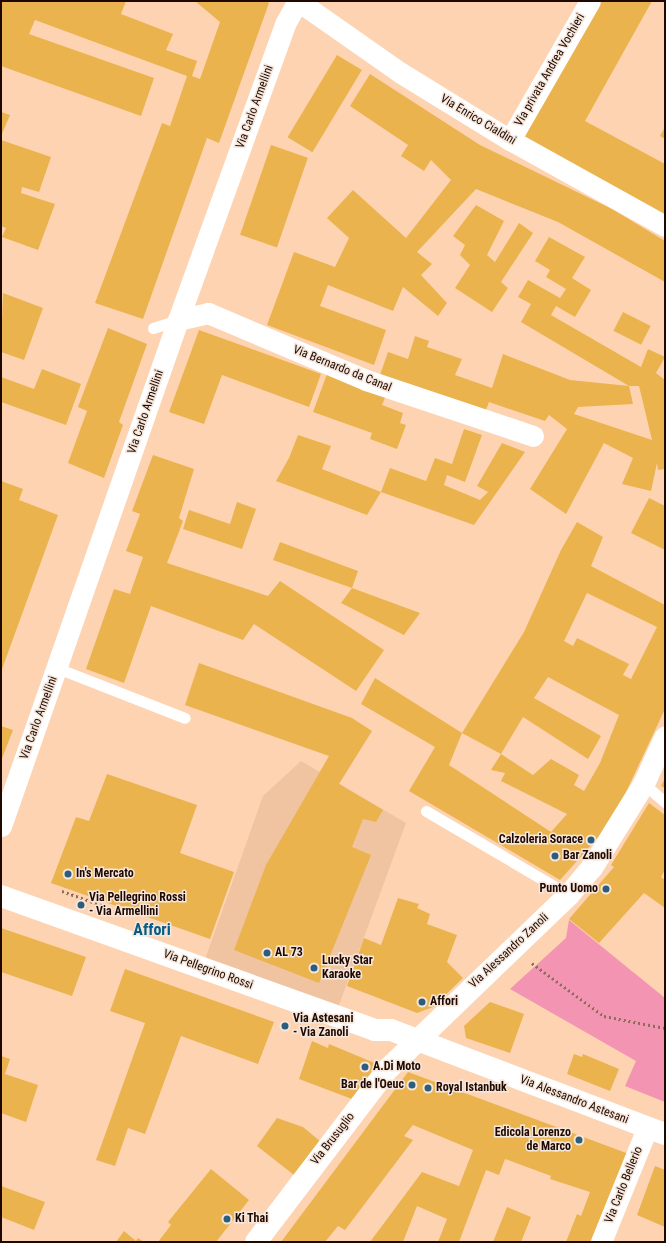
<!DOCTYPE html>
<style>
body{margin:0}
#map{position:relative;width:666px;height:1243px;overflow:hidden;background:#fdd3b2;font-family:"Roboto Condensed",sans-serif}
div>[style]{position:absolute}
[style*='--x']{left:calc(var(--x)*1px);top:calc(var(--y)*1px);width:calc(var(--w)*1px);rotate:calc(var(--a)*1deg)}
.built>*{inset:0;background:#f0c3a1}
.green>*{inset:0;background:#f294b2}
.building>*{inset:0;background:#ebb34d;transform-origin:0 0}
.path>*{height:2.5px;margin-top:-1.25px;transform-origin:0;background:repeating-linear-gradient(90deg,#8d6d59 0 2px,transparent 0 5px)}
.service>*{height:11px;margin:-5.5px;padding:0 5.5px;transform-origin:5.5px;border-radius:5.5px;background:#fff}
.minor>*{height:21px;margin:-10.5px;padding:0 10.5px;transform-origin:10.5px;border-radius:10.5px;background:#fff}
.tertiary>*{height:22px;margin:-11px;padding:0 11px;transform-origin:11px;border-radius:11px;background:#fff}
.secondary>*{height:22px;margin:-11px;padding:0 11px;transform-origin:11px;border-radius:11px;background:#fff}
.dots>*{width:11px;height:11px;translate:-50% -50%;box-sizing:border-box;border:2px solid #f5e7dc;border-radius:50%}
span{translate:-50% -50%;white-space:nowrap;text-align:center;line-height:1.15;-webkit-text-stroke:3px #f5e7dc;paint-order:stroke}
.street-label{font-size:12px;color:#1f0800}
.poi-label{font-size:12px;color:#1f0800;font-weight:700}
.right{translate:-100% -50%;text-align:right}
.left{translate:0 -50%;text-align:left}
.district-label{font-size:16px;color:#065c87;font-weight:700}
.frame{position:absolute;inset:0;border:2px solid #1f0800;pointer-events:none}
</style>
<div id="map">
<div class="built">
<div style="clip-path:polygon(301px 761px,406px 823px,335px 1016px,202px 968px,263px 796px)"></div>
</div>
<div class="green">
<div style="clip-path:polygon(569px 920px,665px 998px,665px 1102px,625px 1086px,636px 1061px,510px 989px,566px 938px)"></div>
</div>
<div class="building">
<div style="clip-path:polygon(2px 1px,126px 1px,121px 14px,173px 34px,166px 50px,197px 61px,192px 76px,200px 79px,220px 22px,195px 1px,266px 1px,269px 3px,219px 143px,207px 138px,143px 319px,95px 303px,162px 123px,170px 126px,187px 76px,35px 20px,29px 34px,154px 78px,141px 116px,1px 66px)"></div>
<div style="clip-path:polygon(600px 1px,652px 1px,585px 121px,665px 164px,665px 217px,523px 137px)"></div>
<div style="left:337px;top:55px;width:29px;height:96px;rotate:31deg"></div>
<div style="clip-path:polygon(370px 74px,480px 145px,612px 209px,665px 241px,665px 282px,558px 222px,476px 189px,417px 252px,432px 264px,421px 275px,447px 303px,438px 316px,403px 287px,393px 311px,328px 285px,320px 306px,386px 330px,374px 365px,267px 325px,294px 252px,335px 267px,349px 238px,327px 218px,353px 190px,406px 238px,451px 180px,431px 160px,424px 171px,401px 156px,408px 145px,350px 106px)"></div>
<div style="clip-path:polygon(1px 112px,10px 115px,1px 136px)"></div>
<div style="clip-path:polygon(665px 127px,665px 139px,660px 136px)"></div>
<div style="clip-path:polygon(1px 140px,51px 157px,39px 192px,22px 187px,21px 193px,55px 204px,38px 250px,2px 237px,6px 228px,1px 226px)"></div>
<div style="left:271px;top:145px;width:39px;height:95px;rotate:19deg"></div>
<div style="clip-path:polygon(476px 205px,504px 221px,487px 255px,495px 262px,519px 223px,533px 233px,501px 282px,508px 288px,492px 312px,455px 288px,470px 265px,460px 255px,465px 245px,453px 236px)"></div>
<div style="clip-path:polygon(evenodd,549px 237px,585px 257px,572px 278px,591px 290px,575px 317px,556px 306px,551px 315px,641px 367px,648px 349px,665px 357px,656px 373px,665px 380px,665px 469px,658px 470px,657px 463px,651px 491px,622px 484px,633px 458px,604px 443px,566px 514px,530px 489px,567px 429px,549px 415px,545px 421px,489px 402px,486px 410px,380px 375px,388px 352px,408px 359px,415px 336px,429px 341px,427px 347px,462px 359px,455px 375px,492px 388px,503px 354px,570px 380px,629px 386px,521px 322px,531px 304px,518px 297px,528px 280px,560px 298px,566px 289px,546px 277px,550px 270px,535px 261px,549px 237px,629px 386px,639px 386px,652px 440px,574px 414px,578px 407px,633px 404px,629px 386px)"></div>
<div style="clip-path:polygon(3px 293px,43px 308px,24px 360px,1px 352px)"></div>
<div style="left:623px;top:312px;width:31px;height:21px;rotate:27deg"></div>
<div style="clip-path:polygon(108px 328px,147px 344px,119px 422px,123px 425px,104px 478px,68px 463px,87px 411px,78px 407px)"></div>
<div style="clip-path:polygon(199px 330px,321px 374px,309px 407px,222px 375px,204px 424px,169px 412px)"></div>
<div style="clip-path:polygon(42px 369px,81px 384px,66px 425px,1px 402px,1px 377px,34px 389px)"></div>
<div style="clip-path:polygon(327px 374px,386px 395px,382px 405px,403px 413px,400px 423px,406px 425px,397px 449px,370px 439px,372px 433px,313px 412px)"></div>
<div style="clip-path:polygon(464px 429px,482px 435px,465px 482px,447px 475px,444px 485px,480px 500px,488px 492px,477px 486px,502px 443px,525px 452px,474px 525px,381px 492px,390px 468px,426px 481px,435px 458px,452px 464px)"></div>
<div style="clip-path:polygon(298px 435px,331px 446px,322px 469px,381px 492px,367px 515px,276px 481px,289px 458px)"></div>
<div style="clip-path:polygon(153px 455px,194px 469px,179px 518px,183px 521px,167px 563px,268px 596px,280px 581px,384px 650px,356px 691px,254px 624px,243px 640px,151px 606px,124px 683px,86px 669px,114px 589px,130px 594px,143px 557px,126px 551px,140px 514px,132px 511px)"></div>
<div style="clip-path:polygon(1px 481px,23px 489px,19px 500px,58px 515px,1px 672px)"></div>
<div style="clip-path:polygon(649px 498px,665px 506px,665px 550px,631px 533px)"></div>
<div style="clip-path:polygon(237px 502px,256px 509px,242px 549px,183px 529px,189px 510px,230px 524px)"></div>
<div style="clip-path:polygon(evenodd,577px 522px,603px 537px,591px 566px,665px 605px,665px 709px,612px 822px,560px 880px,409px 791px,435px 747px,361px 704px,375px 678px,462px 733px,449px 765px,551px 832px,567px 814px,501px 781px,505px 773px,491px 770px,501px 754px,462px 733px,524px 632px,561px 550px,577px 522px,587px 593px,657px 627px,631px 679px,623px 675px,629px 664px,577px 638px,573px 646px,564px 641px,587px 593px,577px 522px,548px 677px,619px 715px,600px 763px,584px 791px,574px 785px,579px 775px,551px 759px,533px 775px,501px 754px,523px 717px,588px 759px,601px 736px,534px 698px,548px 677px)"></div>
<div style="clip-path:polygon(280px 542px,358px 571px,352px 588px,420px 613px,404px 635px,341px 603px,352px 588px,273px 560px)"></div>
<div style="clip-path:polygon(199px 663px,352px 718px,372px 731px,339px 784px,383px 810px,376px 822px,363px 819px,352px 847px,371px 855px,319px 983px,234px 950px,266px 865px,329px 756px,185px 705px)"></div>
<div style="clip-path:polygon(1px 726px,13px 730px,1px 761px)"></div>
<div style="clip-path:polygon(107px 774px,197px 805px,180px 853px,234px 872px,210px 939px,51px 883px,76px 817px,89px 821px)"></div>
<div style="clip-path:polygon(665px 778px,665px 788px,661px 786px)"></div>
<div style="clip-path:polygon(649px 803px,665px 815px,665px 870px,661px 877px,665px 880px,665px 908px,644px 893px,599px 943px,569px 919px,614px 867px,611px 865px)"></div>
<div style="clip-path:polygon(398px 898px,419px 904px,417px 908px,430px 914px,427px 924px,457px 935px,447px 962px,463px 978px,433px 1007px,417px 1013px,347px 986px,364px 938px,381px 945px)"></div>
<div style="clip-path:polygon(1px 928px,86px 957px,72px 996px,1px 972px)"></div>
<div style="clip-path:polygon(125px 969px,274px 1022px,258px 1064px,181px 1036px,145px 1134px,128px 1128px,115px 1166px,96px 1160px,145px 1023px,110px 1011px)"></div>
<div style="clip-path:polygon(490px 1002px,524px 1014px,510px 1053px,466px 1038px,464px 1026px)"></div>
<div style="clip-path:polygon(312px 1041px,328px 1048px,329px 1044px,377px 1064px,377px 1067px,352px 1099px,299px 1079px)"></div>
<div style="clip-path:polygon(574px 1054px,582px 1057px,583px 1054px,619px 1069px,610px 1091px,567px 1074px)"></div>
<div style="clip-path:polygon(1px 1056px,10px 1059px,5px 1074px,38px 1085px,26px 1122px,1px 1113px)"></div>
<div style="clip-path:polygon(408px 1072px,629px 1154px,594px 1242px,566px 1242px,577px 1214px,581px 1216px,590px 1192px,550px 1179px,551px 1176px,505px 1159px,499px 1175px,486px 1170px,459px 1242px,438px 1242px,447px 1219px,417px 1206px,403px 1242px,370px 1242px,422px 1172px,459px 1186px,473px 1150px,413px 1125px,404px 1136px,413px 1140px,345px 1230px,338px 1226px,325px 1242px,281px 1242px)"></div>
<div style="clip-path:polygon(277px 1118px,303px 1127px,321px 1142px,294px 1175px,257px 1146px)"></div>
<div style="clip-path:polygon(655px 1166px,665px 1170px,665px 1227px,637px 1215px)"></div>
<div style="clip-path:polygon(211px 1169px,249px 1200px,216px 1242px,158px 1242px,171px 1225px,168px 1222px)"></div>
<div style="clip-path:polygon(1px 1186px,45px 1202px,34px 1230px,1px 1217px)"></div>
<div style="clip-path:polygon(507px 1207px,531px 1217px,521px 1242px,493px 1242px)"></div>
<div style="clip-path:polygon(124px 1231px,136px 1241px,138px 1238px,144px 1242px,116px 1242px)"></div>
</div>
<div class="path">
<div style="--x:62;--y:891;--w:53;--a:19.8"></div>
<div style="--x:532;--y:963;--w:89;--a:36.4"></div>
<div style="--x:604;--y:1016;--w:62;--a:11.1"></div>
</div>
<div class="service">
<div style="--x:153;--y:328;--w:26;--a:-18"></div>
<div style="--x:57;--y:668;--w:137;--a:21.3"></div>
<div style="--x:644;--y:784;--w:28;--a:41"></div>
<div style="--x:426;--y:811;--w:166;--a:30.4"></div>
</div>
<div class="minor">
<div style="--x:298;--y:1;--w:126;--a:35"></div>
<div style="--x:401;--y:73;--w:128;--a:31.6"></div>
<div style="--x:510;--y:140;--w:177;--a:29"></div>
<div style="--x:510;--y:140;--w:160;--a:-60.1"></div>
<div style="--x:178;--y:320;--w:31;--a:-13"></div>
<div style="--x:208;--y:313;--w:172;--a:23"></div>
<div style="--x:366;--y:380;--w:176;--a:18.5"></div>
<div style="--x:1;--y:826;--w:536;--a:-70.72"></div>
<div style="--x:178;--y:320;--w:315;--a:-70.1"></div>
<div style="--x:285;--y:24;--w:26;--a:-61"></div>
<div style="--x:601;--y:1242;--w:123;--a:-68"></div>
</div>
<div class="tertiary">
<div style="--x:256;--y:1242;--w:218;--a:-52.7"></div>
<div style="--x:388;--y:1069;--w:251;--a:-43.9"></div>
<div style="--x:569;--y:895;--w:35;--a:-50"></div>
<div style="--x:592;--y:868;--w:99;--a:-58.2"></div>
<div style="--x:644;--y:784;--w:51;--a:-65.5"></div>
</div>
<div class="secondary">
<div style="--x:1;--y:896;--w:397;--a:19.7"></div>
<div style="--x:375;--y:1030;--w:16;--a:0"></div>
<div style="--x:391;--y:1030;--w:293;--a:20.8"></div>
</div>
<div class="dots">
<div style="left:591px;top:840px;background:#2e5d7b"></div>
<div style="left:555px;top:856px;background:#2e5d7b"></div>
<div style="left:68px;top:874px;background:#2e5d7b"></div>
<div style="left:606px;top:889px;background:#2e5d7b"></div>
<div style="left:81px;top:905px;background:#2e5d7b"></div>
<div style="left:267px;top:953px;background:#2e5d7b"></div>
<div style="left:314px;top:968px;background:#2e5d7b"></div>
<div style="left:422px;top:1002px;background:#2e5d7b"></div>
<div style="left:285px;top:1026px;background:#2e5d7b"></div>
<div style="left:365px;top:1067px;background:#2e5d7b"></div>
<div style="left:412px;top:1085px;background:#2e5d7b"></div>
<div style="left:428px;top:1088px;background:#2e5d7b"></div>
<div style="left:579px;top:1140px;background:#2e5d7b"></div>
<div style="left:227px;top:1219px;background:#2e5d7b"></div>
</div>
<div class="street-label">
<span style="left:550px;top:70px;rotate:-60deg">Via privata Andrea Vochieri</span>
<span style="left:255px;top:107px;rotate:-70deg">Via Carlo Armellini</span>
<span style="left:478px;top:120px;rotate:31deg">Via Enrico Cialdini</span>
<span style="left:342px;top:369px;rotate:22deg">Via Bernardo da Canal</span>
<span style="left:146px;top:412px;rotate:-71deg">Via Carlo Armellini</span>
<span style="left:39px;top:718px;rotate:-70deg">Via Carlo Armellini</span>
<span style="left:509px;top:951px;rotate:-43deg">Via Alessandro Zanoli</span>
<span style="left:208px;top:970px;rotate:20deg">Via Pellegrino Rossi</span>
<span style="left:574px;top:1100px;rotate:21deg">Via Alessandro Astesani</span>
<span style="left:333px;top:1139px;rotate:-52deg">Via Brusuglio</span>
<span style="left:624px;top:1185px;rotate:-68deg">Via Carlo Bellerio</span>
</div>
<div class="poi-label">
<span class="right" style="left:583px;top:840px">Calzoleria Sorace</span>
<span class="left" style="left:563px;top:856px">Bar Zanoli</span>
<span class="left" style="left:76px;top:874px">In's Mercato</span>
<span class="right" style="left:598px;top:889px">Punto Uomo</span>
<span class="left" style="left:89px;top:905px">Via Pellegrino Rossi<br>- Via Armellini</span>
<span class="left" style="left:275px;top:953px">AL 73</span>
<span class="left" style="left:322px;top:968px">Lucky Star<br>Karaoke</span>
<span class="left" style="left:430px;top:1002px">Affori</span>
<span class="left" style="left:293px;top:1026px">Via Astesani<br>- Via Zanoli</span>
<span class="left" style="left:373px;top:1067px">A.Di Moto</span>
<span class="right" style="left:404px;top:1085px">Bar de l'Oeuc</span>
<span class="left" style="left:436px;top:1088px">Royal Istanbuk</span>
<span class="right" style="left:571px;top:1140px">Edicola Lorenzo<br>de Marco</span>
<span class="left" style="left:235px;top:1219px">Ki Thai</span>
</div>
<div class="district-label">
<span style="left:152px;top:930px">Affori</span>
</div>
<div class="frame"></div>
</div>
